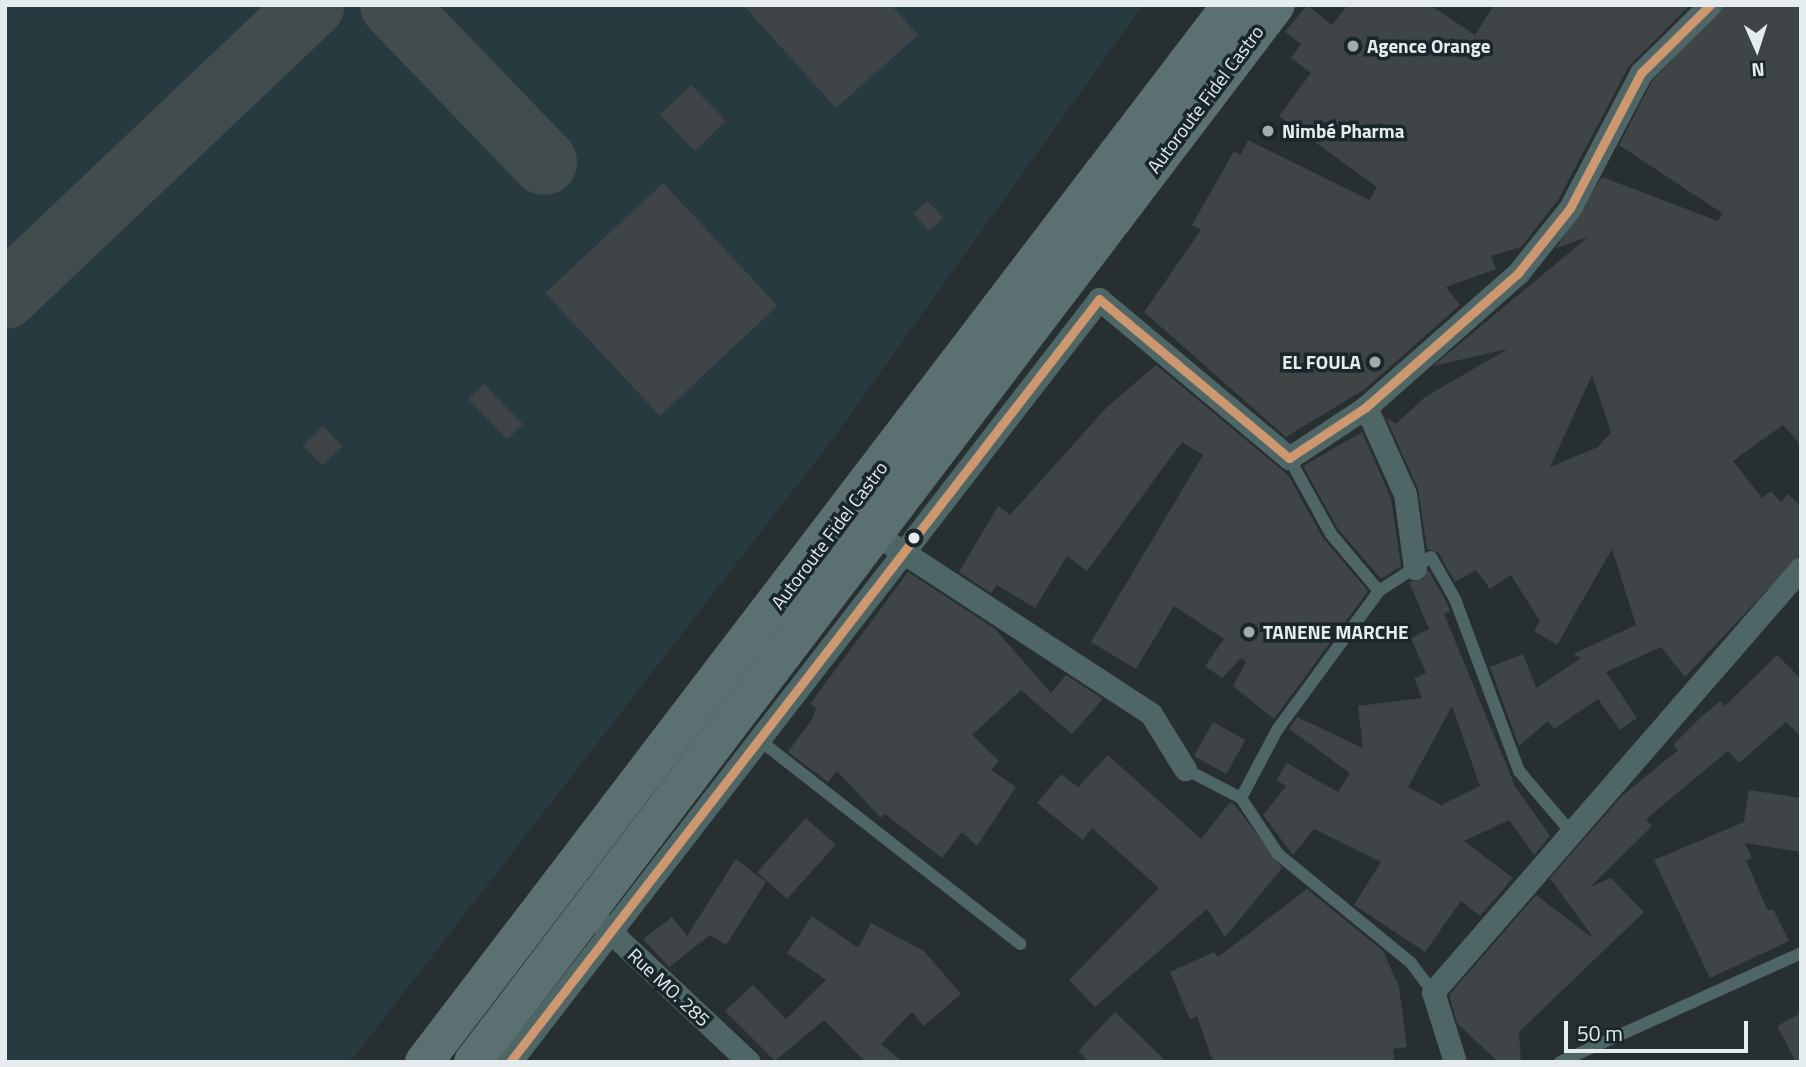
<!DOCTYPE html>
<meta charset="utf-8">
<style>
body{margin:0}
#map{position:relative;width:1806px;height:1067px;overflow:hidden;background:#282f30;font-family:"Titillium Web",sans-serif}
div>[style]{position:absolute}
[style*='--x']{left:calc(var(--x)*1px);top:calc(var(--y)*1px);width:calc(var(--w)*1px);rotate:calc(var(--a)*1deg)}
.built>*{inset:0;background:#273a40}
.taxiway>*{height:66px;margin:-33px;padding:0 33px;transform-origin:33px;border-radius:33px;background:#424c4c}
.building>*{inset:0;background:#3f4446;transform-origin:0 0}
.lane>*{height:12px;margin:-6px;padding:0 6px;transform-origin:6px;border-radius:6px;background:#4f6666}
.street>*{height:23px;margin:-11.5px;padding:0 11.5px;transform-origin:11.5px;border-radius:11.5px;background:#4f6666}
.highway>*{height:38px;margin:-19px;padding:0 19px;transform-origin:19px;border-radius:19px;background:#5b7071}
.bus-1>*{height:9px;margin:-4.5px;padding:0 4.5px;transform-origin:4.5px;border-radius:4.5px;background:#cd976f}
.dots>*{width:19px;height:19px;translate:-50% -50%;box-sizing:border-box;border:4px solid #1a272a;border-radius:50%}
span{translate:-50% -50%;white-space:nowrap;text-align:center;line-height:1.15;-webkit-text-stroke:7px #1a272a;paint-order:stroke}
.poi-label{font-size:19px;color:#e4ecee;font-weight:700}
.left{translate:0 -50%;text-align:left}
.right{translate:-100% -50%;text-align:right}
.street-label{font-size:19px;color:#e4ecee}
.frame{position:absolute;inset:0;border:7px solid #e4ecee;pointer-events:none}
.north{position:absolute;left:1722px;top:14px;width:70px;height:70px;-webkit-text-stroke:5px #1a272a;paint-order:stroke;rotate:177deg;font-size:19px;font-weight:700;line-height:28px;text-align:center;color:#e4ecee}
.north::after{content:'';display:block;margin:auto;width:24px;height:32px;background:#e4ecee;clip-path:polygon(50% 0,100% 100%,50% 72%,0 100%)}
.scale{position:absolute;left:1564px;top:1021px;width:184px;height:32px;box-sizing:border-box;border:4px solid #e4ecee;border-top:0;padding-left:9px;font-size:21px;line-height:24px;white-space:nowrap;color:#e4ecee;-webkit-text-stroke:5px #1a272a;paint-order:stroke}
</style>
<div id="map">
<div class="built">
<div style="clip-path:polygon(5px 5px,1143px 5px,830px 443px,350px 1062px,5px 1062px)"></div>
</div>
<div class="taxiway">
<div style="--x:393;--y:5;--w:218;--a:46.1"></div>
<div style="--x:5;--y:296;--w:423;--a:-43.5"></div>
</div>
<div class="building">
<div style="clip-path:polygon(743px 5px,891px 5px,918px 35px,836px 108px)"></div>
<div style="clip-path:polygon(1307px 5px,1332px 25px,1348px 5px,1430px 5px,1475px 35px,1494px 5px,1690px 5px,1629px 66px,1558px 200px,1521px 247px,1491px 256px,1496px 269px,1446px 287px,1460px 305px,1365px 389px,1286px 437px,1144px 312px,1201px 230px,1192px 225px,1234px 151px,1241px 155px,1248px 140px,1369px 200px,1377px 187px,1279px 116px,1311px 73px,1291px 58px,1301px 44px,1285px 32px)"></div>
<div style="clip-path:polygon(evenodd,1724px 5px,1801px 5px,1801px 445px,1783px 425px,1733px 461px,1762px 498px,1771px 491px,1781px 502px,1788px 494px,1801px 506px,1801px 554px,1685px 677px,1661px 647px,1606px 672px,1637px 718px,1620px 730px,1598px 699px,1554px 729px,1548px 721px,1519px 746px,1490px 667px,1523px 654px,1536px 688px,1581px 658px,1573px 654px,1636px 625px,1612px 549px,1557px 645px,1534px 631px,1540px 621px,1511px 575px,1490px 589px,1476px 570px,1455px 582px,1438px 552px,1427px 549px,1418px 489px,1386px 418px,1396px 424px,1425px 397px,1508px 349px,1433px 366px,1588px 237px,1556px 248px,1602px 177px,1718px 221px,1722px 213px,1619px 145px,1652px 81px,1724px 5px,1592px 375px,1611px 432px,1598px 447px,1550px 467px,1592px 375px)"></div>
<div style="left:691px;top:85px;width:50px;height:43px;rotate:46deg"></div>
<div style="left:663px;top:183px;width:168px;height:161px;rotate:47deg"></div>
<div style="left:928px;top:201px;width:23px;height:19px;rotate:49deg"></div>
<div style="clip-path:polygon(1156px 365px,1288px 475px,1323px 538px,1368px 591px,1274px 719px,1233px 686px,1246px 662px,1241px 658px,1222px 678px,1205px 666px,1224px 639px,1174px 606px,1136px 669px,1091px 642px,1203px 455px,1182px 442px,1087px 571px,1067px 556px,1035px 608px,997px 585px,991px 593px,959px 572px,998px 506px,1010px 515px,1107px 407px)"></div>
<div style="left:484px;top:384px;width:56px;height:22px;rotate:46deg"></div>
<div style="left:323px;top:426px;width:28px;height:28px;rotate:46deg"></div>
<div style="clip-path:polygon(1362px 432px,1391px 498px,1401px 566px,1381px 579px,1338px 529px,1303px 466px)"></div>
<div style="clip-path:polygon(evenodd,1428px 570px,1447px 603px,1450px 611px,1444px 614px,1515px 786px,1550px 836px,1534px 855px,1509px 820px,1464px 841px,1513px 878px,1480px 916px,1461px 901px,1425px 952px,1354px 905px,1381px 862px,1314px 829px,1293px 855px,1263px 815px,1286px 786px,1276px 780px,1287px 763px,1338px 792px,1350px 773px,1289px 729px,1297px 717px,1363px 748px,1358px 706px,1422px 698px,1414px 678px,1426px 673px,1411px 638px,1429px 629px,1409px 582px,1423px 579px,1428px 570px,1452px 706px,1480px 786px,1441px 805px,1408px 787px,1452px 706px)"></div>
<div style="clip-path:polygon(908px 572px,995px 629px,1051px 693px,1066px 675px,1103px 699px,1072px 734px,1021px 690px,972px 735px,999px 761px,991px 770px,1016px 787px,977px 846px,962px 832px,942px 858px,885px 814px,881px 818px,837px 771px,828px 782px,788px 752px,812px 719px,816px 708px,810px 704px)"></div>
<div style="clip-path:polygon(1777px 655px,1801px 679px,1801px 737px,1786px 722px,1739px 763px,1728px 751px,1646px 819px,1652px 826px,1590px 887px,1611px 878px,1644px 912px,1519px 1032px,1521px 1062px,1498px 1062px,1457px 1023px,1449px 995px,1536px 895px,1594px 939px,1550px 878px,1622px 796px,1678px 750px,1673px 745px,1700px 718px,1720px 701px,1725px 706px)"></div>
<div style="left:1213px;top:722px;width:37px;height:39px;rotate:29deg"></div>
<div style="clip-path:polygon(1108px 755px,1201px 839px,1230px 802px,1235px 805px,1282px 868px,1225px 937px,1207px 909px,1095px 1007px,1069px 980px,1159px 888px,1092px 828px,1083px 840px,1037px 803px,1061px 774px,1078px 787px)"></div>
<div style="clip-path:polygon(1749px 790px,1801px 798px,1801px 852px,1745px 843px,1752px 858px,1746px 861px,1768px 911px,1773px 909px,1789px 941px,1710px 978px,1654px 860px,1744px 822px)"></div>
<div style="left:806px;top:818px;width:40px;height:73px;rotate:42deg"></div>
<div style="clip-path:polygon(736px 859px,766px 882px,726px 945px,710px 935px,669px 967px,643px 939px,672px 917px,687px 936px)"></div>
<div style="clip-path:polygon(1307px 889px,1383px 951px,1399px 987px,1407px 1047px,1393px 1049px,1395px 1062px,1213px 1062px,1197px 1016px,1190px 1019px,1170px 972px,1214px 952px,1218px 957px)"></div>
<div style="clip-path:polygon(812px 916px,858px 948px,871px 923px,924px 951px,961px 994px,924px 1026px,912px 1012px,881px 1044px,903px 1062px,865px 1062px,824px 1020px,775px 1061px,725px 1011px,753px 985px,786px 1019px,826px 980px,787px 953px)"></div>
<div style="clip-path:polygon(1115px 1012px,1167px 1062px,1089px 1062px,1078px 1051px)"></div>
<div style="clip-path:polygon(1801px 1013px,1801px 1062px,1796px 1062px,1777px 1026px)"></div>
</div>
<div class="lane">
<div style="--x:1379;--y:591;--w:62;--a:-33.2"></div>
<div style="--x:1431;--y:557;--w:48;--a:60.3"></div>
<div style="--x:1455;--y:599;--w:184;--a:69.6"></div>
<div style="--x:1519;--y:771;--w:80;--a:49.6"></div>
<div style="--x:758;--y:739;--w:333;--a:38"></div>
<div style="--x:1185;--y:769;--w:63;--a:27.4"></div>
<div style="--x:1241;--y:798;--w:67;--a:56.5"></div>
<div style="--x:1278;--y:854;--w:172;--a:39.3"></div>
<div style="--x:1411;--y:963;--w:36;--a:53"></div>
<div style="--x:1241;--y:798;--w:77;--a:-62.1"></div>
<div style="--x:1277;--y:730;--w:172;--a:-53.7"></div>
<div style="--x:1379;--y:591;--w:75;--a:-130.1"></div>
<div style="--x:1331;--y:534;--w:87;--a:-118.9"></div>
<div style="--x:1560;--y:1062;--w:265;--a:-24.3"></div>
</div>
<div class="street">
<div style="--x:1366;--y:407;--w:95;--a:65.9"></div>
<div style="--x:1405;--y:494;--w:75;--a:82.3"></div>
<div style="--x:889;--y:543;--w:313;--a:33.1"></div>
<div style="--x:1151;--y:714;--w:65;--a:58.3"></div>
<div style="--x:600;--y:922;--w:204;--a:43.2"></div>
<div style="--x:510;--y:1062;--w:964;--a:-52.33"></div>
<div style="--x:1099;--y:299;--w:248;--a:39.9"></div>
<div style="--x:1289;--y:458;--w:92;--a:-33.5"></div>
<div style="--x:1366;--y:407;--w:203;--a:-41.4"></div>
<div style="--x:1518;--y:273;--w:83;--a:-51.3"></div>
<div style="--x:1570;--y:208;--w:153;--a:-62.3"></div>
<div style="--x:1641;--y:73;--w:97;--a:-44.6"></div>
<div style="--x:1455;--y:1062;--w:73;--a:-107.4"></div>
<div style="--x:1433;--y:992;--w:561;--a:-49.04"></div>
</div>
<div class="highway">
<div style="--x:424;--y:1062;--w:1330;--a:-52.64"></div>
<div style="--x:473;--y:1062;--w:1327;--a:-52.78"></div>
</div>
<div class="bus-1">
<div style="--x:510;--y:1062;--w:964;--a:-52.33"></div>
<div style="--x:1099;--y:299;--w:248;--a:39.9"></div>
<div style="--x:1289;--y:458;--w:92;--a:-33.5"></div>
<div style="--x:1366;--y:407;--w:203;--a:-41.4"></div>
<div style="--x:1518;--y:273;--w:83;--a:-51.3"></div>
<div style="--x:1570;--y:208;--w:153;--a:-62.3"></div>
<div style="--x:1641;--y:73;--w:97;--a:-44.6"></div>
</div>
<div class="dots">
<div style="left:1353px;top:46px;background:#a2aaac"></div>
<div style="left:1268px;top:131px;background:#a2aaac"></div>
<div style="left:1375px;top:362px;background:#a2aaac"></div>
<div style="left:914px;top:538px;background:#e4ecee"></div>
<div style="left:1249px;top:632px;background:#a2aaac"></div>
</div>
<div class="poi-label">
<span class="left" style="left:1367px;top:46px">Agence Orange</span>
<span class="left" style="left:1282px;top:131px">Nimbé Pharma</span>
<span class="right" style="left:1361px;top:362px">EL FOULA</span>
<span class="left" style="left:1263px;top:632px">TANENE MARCHE</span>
</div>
<div class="street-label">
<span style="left:1205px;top:99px;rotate:-53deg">Autoroute Fidel Castro</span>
<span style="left:829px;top:535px;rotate:-53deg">Autoroute Fidel Castro</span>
<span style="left:669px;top:987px;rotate:43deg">Rue MO. 285</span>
</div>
<div class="frame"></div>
<div class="north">N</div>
<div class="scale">50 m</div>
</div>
